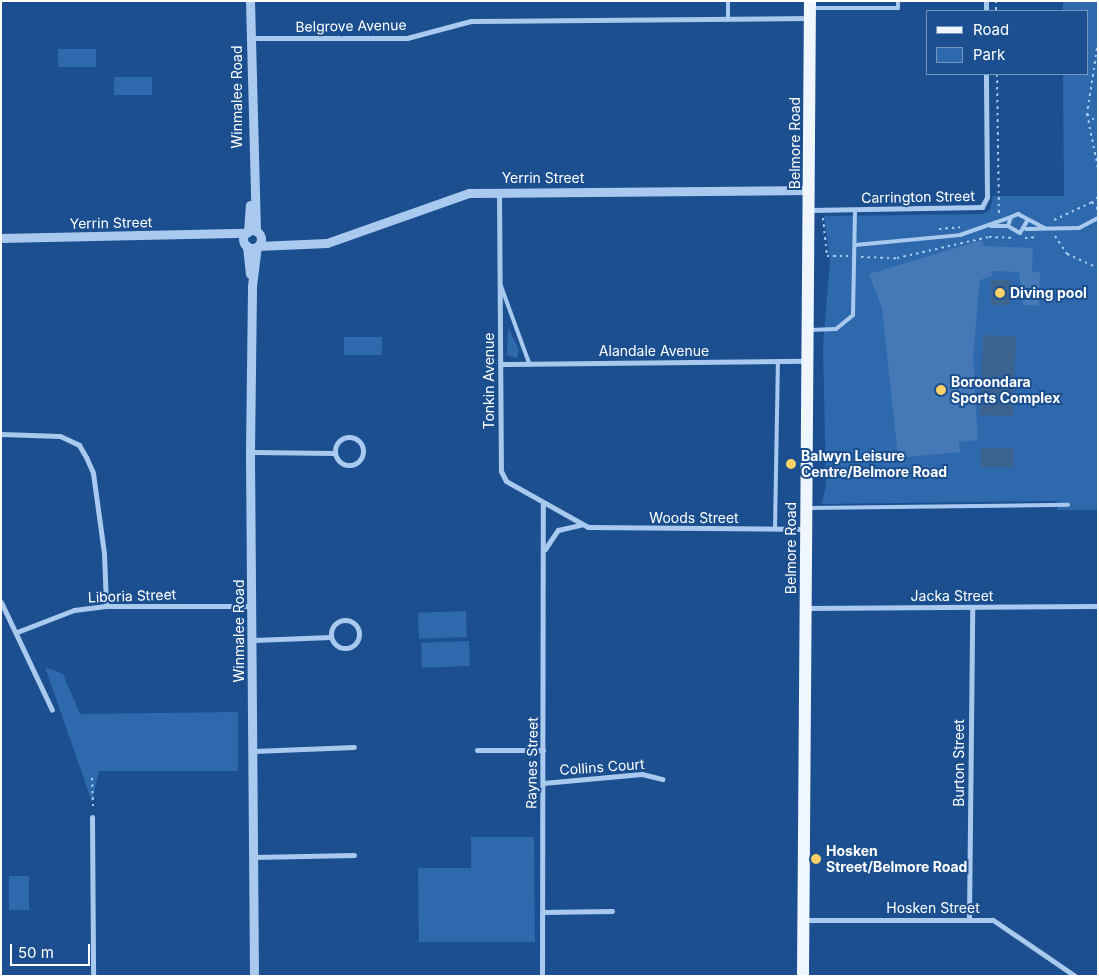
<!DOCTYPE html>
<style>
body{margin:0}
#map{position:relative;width:1099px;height:977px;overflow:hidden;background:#1b4f8f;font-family:Inter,sans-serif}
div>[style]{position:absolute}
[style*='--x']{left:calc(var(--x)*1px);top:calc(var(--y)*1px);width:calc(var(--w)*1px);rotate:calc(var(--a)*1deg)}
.green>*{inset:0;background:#2e69ad;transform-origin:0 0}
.water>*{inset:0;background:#3c6290;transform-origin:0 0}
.building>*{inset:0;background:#4478b7}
.path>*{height:2px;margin-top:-1px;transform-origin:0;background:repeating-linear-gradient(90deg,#a9c9ee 0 2.5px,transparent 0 6.5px)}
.service>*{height:4px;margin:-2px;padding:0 2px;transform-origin:2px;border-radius:2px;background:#a9c9ee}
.minor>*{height:5px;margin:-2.5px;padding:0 2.5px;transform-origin:2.5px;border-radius:2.5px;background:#a9c9ee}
.minor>.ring{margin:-2.5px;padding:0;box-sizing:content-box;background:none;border:5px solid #a9c9ee;border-radius:50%}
.tertiary>*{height:9px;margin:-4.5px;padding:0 4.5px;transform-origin:4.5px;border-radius:4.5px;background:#a9c9ee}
.tertiary>.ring{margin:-4.5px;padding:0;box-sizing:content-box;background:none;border:9px solid #a9c9ee;border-radius:50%}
.primary>*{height:12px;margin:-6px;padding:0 6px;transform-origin:6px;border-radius:6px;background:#f0f6ff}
.dots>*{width:14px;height:14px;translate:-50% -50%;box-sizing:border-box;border:2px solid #1b4f8f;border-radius:50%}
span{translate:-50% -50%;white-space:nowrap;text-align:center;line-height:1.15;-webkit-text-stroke:4px #1b4f8f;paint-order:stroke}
.street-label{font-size:14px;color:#fff}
.poi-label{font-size:14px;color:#fff;font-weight:700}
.left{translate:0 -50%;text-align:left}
.frame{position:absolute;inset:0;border:2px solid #fff;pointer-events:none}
.legend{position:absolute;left:926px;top:10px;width:162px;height:65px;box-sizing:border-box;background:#1b4f8f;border:1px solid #7695bc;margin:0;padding:6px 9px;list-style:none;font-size:15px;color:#fff}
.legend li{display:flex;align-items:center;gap:10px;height:25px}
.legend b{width:25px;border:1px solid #7695bc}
.scale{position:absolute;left:10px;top:944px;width:80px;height:22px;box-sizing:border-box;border:2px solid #fff;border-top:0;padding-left:6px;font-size:15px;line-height:18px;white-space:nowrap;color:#fff;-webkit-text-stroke:4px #1b4f8f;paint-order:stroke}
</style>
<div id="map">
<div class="green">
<div style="clip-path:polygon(1063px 1px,1098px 1px,1098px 510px,1057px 510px,1057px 501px,822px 504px,826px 484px,823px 346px,830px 260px,824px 216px,982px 214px,990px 210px,993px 196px,1064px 196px,1063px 74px,1088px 74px,1088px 11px,1063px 11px)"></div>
<div style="left:58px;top:49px;width:38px;height:18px"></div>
<div style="left:114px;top:77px;width:38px;height:18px"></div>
<div style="clip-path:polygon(508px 327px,519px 350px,517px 358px,507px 355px)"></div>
<div style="left:344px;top:337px;width:38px;height:18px"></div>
<div style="left:466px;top:611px;width:26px;height:48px;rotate:88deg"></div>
<div style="left:469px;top:641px;width:25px;height:48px;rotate:88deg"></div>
<div style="clip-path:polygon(45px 667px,63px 674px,80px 714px,238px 712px,238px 771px,99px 771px,92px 802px)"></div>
<div style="clip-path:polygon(471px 837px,534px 837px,535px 942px,419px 942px,418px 868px,471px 868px)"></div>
<div style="left:9px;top:876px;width:20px;height:34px"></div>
</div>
<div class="water">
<div style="left:991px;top:280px;width:19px;height:25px"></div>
<div style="left:983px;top:335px;width:33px;height:80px;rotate:2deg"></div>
<div style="left:981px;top:448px;width:33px;height:19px"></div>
</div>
<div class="building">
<div style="clip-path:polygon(982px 240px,984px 246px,1033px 248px,1032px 272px,1040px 272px,1039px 306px,1023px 305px,1019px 272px,992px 271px,992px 276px,980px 280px,973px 357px,978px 440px,959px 442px,960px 452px,898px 458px,882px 308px,869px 274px)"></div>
</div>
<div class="path">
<div style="--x:996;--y:1;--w:10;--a:90"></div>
<div style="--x:1098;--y:42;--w:73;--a:98.7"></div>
<div style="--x:1087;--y:114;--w:55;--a:78.5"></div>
<div style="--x:997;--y:74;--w:140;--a:89.2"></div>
<div style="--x:1087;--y:114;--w:14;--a:39"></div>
<div style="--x:1098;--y:197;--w:8;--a:140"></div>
<div style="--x:1092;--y:202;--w:10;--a:53"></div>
<div style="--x:823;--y:218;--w:38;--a:84"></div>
<div style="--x:827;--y:256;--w:21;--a:0"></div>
<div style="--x:1054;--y:220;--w:42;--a:-25.3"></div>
<div style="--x:939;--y:229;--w:21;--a:-5"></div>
<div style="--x:1055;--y:236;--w:22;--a:56"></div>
<div style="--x:1067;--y:254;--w:34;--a:24"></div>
<div style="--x:1025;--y:238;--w:13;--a:-4"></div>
<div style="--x:861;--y:257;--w:36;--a:2"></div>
<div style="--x:897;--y:258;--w:94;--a:-12.9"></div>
<div style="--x:989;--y:237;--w:24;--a:2"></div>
<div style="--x:92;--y:778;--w:32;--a:88"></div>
</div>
<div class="service">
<div style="--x:728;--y:1;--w:18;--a:90"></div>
<div style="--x:813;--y:8;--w:85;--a:0"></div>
<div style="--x:898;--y:8;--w:7;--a:-90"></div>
<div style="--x:1027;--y:221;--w:14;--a:120"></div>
<div style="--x:1020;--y:233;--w:14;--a:-150"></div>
<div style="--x:1008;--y:226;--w:9;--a:-72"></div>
<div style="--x:1011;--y:217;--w:8;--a:-23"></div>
<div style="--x:1018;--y:214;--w:30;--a:28"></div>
<div style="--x:991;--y:226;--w:17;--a:0"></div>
<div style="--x:1026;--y:229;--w:53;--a:-1.1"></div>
<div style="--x:1079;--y:228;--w:21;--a:-28"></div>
<div style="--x:855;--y:245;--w:105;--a:-5.4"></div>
<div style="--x:960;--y:235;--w:54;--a:-19.4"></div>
<div style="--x:501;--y:286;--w:82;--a:70"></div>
<div style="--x:809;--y:330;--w:27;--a:-2"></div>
<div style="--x:836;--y:329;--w:22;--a:-39"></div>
<div style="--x:853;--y:315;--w:105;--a:-88.9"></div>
<div style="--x:809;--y:508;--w:259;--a:-0.7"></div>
<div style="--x:775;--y:529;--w:168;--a:-89"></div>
</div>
<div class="minor">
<div style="--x:986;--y:1;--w:10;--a:90"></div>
<div style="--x:251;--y:38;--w:156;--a:0"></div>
<div style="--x:407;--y:38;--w:66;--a:-14.9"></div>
<div style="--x:471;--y:21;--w:339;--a:-0.5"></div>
<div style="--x:499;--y:192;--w:279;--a:89.6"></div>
<div style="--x:501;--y:471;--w:11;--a:63"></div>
<div style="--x:506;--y:481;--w:94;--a:29.3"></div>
<div style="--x:588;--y:527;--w:218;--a:0.5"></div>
<div style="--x:810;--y:210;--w:172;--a:-1"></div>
<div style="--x:982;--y:207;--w:11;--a:-63"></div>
<div style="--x:987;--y:197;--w:123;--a:-90.5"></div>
<div style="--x:501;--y:364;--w:307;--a:-0.6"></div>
<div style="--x:1;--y:434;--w:59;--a:1.9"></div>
<div style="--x:60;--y:436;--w:21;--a:25"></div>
<div style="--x:79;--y:445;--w:14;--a:60"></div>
<div style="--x:86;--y:457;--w:17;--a:66"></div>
<div style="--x:93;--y:473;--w:81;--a:82.2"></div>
<div style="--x:104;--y:553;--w:53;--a:87.8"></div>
<div class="ring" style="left:335px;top:437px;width:23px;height:23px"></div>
<div style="--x:250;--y:452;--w:84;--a:0.7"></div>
<div style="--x:545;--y:549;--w:23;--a:-56"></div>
<div style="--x:558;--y:530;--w:23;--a:-13"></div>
<div style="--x:1;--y:602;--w:119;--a:64.7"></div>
<div style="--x:806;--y:608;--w:292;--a:-0.4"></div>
<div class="ring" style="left:331px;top:620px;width:23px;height:23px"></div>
<div style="--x:17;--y:632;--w:61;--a:-21.1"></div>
<div style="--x:74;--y:610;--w:32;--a:-7"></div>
<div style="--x:106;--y:606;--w:146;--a:0"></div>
<div style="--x:253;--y:640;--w:78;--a:-2.2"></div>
<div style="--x:477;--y:750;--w:66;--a:0"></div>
<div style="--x:253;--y:751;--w:101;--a:-2.3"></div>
<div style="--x:543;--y:783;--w:99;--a:-5.2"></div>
<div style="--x:642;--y:774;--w:21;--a:14"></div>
<div style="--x:92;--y:817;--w:159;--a:89.6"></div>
<div style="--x:254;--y:857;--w:100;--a:-1.1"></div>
<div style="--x:542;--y:912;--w:70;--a:-0.8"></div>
<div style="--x:969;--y:919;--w:312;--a:-89.4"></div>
<div style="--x:804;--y:920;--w:189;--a:0"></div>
<div style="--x:993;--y:920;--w:99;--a:34.3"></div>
<div style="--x:542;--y:976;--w:472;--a:-89.9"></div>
</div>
<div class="tertiary">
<div style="--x:250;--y:1;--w:230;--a:88.5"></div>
<div class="ring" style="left:243px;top:230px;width:9px;height:9px"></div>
<div style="--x:248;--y:232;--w:27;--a:-86"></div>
<div style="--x:1;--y:238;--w:245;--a:-1.2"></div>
<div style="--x:247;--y:246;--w:28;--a:84"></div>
<div style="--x:258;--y:246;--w:69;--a:-2.5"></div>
<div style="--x:327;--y:243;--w:151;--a:-19.4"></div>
<div style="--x:469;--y:193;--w:340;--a:-0.5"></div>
<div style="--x:254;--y:976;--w:524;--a:-90.44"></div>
<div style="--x:250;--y:452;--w:166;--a:-89.3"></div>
<div style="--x:252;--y:286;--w:39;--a:-83"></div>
</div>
<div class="primary">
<div style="--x:803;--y:976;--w:975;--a:-89.59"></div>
</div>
<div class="dots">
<div style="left:1000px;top:293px;background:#ffd166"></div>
<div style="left:941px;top:390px;background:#ffd166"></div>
<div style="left:791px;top:464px;background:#ffd166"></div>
<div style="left:816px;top:859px;background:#ffd166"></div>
</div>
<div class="street-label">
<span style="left:351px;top:26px;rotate:-1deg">Belgrove Avenue</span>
<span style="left:237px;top:97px;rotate:-90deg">Winmalee Road</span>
<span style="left:795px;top:143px;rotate:-90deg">Belmore Road</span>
<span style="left:543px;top:178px">Yerrin Street</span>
<span style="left:918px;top:197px;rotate:-1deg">Carrington Street</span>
<span style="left:111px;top:223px;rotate:-1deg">Yerrin Street</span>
<span style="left:654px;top:351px">Alandale Avenue</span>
<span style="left:489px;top:381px;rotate:-90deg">Tonkin Avenue</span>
<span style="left:694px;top:518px">Woods Street</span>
<span style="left:791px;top:548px;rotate:-90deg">Belmore Road</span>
<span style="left:132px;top:596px;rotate:-2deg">Liboria Street</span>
<span style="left:952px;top:596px">Jacka Street</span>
<span style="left:239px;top:631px;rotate:-90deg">Winmalee Road</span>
<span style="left:532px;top:763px;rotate:-89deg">Raynes Street</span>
<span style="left:959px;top:763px;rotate:-90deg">Burton Street</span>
<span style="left:602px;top:767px;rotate:-4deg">Collins Court</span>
<span style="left:933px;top:908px">Hosken Street</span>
</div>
<div class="poi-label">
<span class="left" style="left:1010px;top:293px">Diving pool</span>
<span class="left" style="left:951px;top:390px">Boroondara<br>Sports Complex</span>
<span class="left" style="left:801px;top:464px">Balwyn Leisure<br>Centre/Belmore Road</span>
<span class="left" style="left:826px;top:859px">Hosken<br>Street/Belmore Road</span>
</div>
<div class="frame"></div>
<ul class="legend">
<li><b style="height:6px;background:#f0f6ff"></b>Road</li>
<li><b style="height:14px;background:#2e69ad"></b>Park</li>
</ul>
<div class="scale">50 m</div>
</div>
